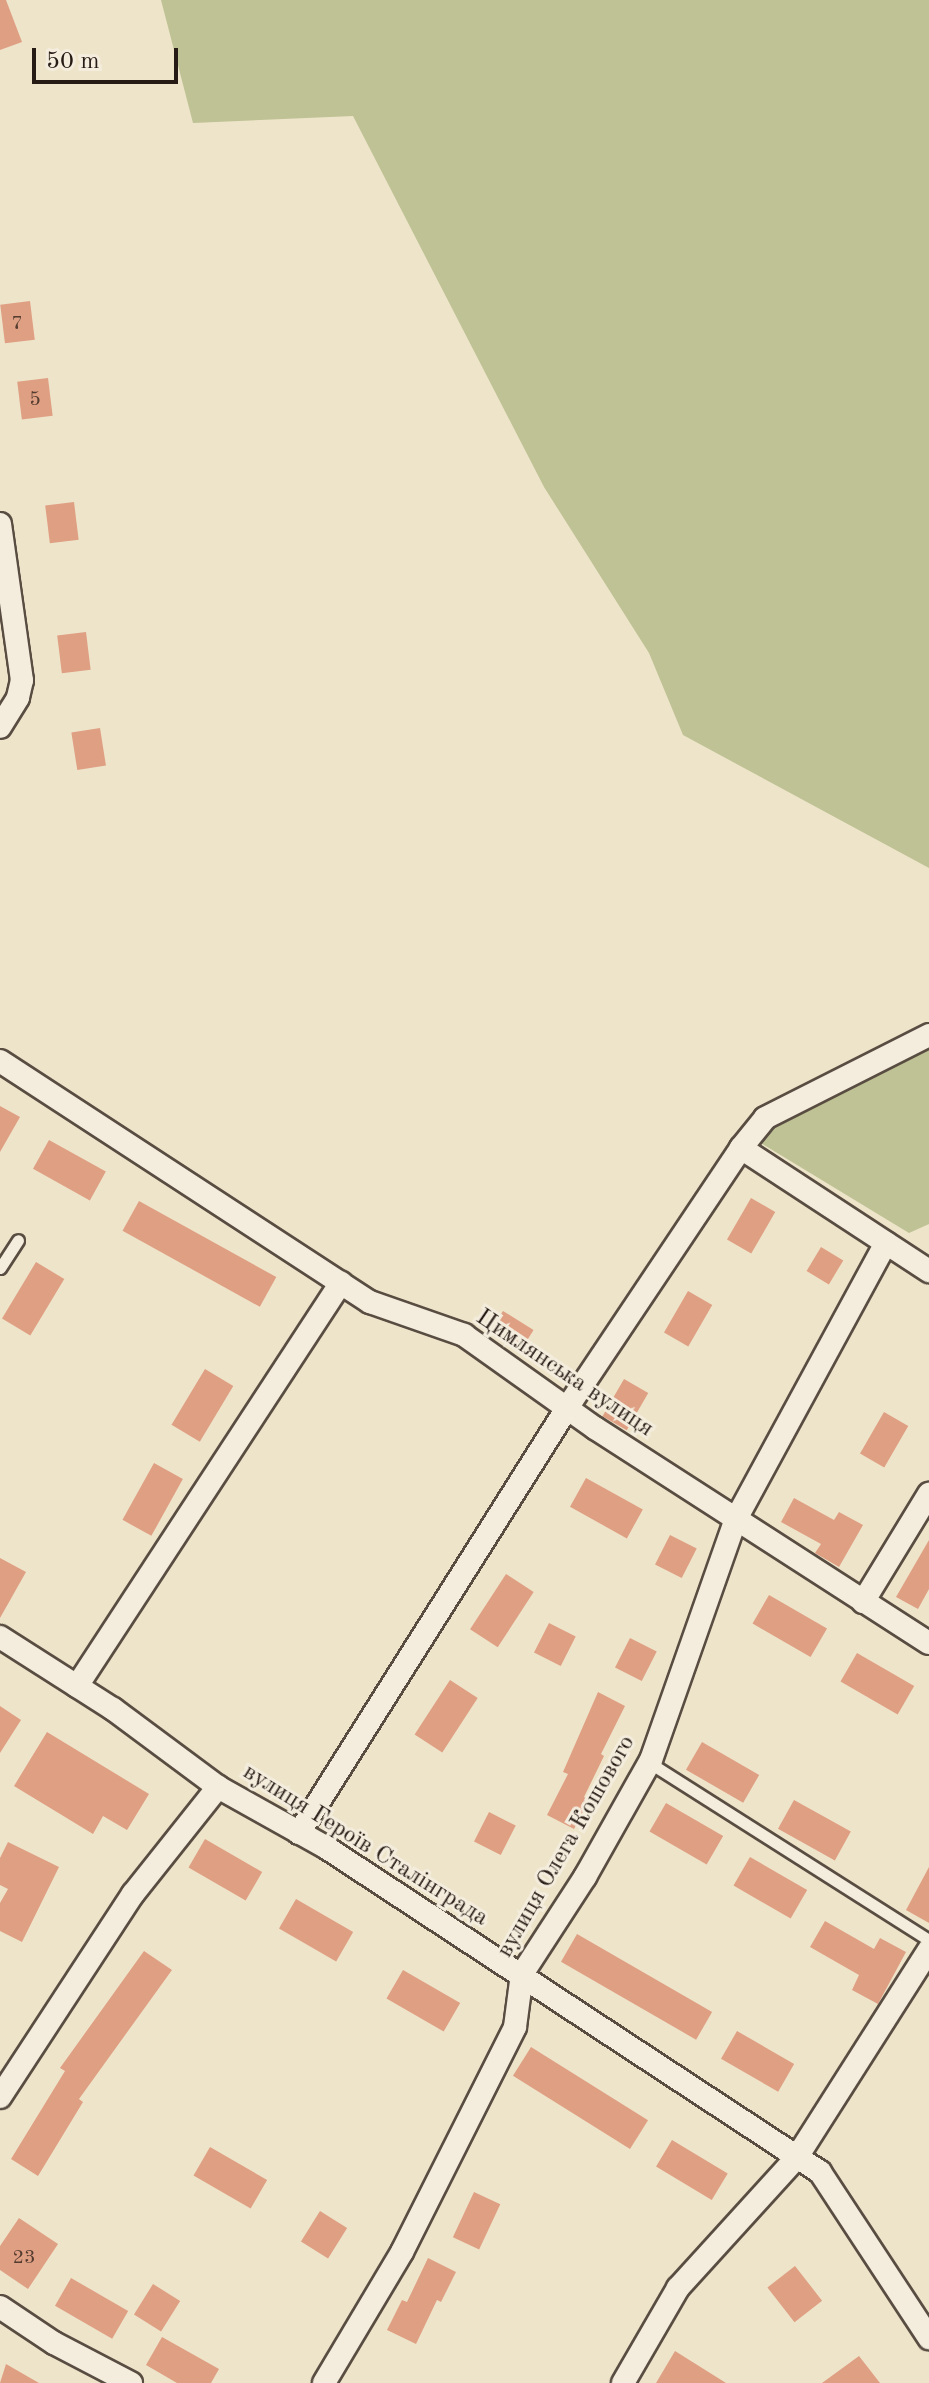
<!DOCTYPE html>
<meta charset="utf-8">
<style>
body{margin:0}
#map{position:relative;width:929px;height:2383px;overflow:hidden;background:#eee4ca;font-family:"Old Standard TT",serif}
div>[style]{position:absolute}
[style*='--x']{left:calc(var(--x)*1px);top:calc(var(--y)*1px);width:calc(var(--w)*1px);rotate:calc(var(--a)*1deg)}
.green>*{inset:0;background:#bec294}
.building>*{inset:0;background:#df9f83;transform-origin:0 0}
.roads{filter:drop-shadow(2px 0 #594d42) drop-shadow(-2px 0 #594d42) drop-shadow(0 2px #594d42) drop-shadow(0 -2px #594d42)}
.lane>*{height:11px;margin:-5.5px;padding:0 5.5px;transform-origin:5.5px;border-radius:5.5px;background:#f4eddd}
.street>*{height:22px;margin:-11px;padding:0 11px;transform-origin:11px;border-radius:11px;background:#f4eddd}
span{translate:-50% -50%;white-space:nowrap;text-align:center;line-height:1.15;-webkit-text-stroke:6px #f4eddd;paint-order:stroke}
.number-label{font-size:20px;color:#553c30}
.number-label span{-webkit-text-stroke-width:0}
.street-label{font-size:24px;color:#271b15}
.scale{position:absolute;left:32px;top:48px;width:146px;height:36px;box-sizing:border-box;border:4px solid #271b15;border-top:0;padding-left:10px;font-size:24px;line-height:28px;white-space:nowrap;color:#271b15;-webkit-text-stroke:6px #f4eddd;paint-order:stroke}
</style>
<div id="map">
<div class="green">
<div style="clip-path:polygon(161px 0,929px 0,929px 868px,683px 735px,649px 653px,544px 487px,353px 116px,193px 123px)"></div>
<div style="clip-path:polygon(929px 1047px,929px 1224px,909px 1233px,754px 1139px)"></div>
</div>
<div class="building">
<div style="clip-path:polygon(0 0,6px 0,22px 42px,0 50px)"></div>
<div style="left:30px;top:301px;width:39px;height:30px;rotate:83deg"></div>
<div style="left:48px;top:378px;width:38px;height:31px;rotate:83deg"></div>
<div style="left:74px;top:502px;width:38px;height:29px;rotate:83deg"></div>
<div style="left:86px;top:632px;width:38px;height:29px;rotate:83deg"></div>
<div style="left:100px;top:728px;width:38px;height:29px;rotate:81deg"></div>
<div style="clip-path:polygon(0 1106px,20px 1117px,0 1152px)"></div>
<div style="left:49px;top:1140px;width:65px;height:33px;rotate:29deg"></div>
<div style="left:751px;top:1198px;width:28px;height:48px;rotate:30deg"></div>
<div style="left:139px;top:1201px;width:157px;height:34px;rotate:29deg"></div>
<div style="left:821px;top:1247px;width:26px;height:28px;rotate:31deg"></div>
<div style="left:36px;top:1262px;width:33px;height:66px;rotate:31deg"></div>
<div style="left:688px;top:1291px;width:28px;height:48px;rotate:30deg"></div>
<div style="left:503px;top:1311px;width:36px;height:26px;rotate:32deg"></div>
<div style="left:205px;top:1369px;width:33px;height:65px;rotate:31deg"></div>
<div style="left:624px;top:1379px;width:28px;height:43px;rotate:30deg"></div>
<div style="left:884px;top:1412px;width:28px;height:48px;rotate:30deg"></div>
<div style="left:154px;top:1463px;width:33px;height:65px;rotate:29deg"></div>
<div style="left:586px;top:1478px;width:65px;height:33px;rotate:29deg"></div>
<div style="clip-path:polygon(794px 1498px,834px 1520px,839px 1512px,863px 1525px,839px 1567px,815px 1553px,821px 1544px,781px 1522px)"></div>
<div style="left:670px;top:1535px;width:30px;height:33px;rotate:27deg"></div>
<div style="clip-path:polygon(929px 1540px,929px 1589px,918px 1609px,896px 1597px)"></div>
<div style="clip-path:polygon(0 1558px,26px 1572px,0 1618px)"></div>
<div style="left:506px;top:1574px;width:33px;height:66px;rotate:33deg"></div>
<div style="left:769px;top:1595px;width:67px;height:33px;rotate:30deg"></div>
<div style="left:549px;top:1623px;width:30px;height:33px;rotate:27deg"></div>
<div style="left:630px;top:1638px;width:30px;height:33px;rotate:27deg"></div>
<div style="left:857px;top:1653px;width:66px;height:33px;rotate:30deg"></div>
<div style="left:450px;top:1680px;width:33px;height:65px;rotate:33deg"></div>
<div style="clip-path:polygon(598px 1692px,625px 1706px,601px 1754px,604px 1756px,584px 1797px,589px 1800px,574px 1829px,547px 1815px,568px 1774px,563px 1772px)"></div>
<div style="clip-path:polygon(0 1706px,21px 1720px,0 1753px)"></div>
<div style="clip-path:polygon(47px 1732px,149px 1794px,127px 1830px,103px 1816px,93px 1834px,14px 1786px)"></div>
<div style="left:702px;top:1742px;width:66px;height:32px;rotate:30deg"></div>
<div style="left:794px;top:1800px;width:65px;height:33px;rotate:29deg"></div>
<div style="left:666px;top:1803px;width:66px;height:33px;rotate:30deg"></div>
<div style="left:489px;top:1812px;width:30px;height:33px;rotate:27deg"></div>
<div style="left:205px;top:1839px;width:66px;height:33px;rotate:30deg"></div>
<div style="clip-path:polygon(8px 1842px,59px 1867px,22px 1942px,0 1931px,0 1903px,8px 1889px,0 1885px,0 1858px)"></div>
<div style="left:750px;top:1857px;width:66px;height:33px;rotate:30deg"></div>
<div style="clip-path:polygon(929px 1867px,929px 1923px,906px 1910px)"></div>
<div style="left:296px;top:1899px;width:66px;height:34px;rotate:30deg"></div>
<div style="clip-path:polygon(825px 1921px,874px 1949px,880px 1938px,906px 1952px,878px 2004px,852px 1990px,859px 1975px,810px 1947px)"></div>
<div style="left:577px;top:1934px;width:156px;height:32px;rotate:30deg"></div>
<div style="clip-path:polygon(144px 1951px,172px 1970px,79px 2099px,83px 2102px,38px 2176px,11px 2159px,65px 2071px,60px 2068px)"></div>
<div style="left:403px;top:1970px;width:66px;height:33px;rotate:30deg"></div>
<div style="left:737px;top:2031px;width:66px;height:32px;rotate:30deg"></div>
<div style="left:531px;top:2047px;width:138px;height:34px;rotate:32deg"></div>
<div style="left:672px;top:2140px;width:65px;height:31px;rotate:31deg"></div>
<div style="left:210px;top:2147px;width:66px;height:33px;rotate:30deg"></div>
<div style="left:474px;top:2192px;width:29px;height:50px;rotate:25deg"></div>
<div style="left:320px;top:2211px;width:32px;height:36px;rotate:32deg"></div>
<div style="clip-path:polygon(19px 2218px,58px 2244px,28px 2289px,0 2270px,0 2246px)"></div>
<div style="clip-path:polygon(428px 2258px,456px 2272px,441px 2302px,437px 2300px,416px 2344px,387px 2330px,402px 2300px,407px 2302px)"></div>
<div style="left:795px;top:2266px;width:44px;height:35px;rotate:52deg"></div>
<div style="left:71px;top:2278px;width:66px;height:32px;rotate:30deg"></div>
<div style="left:153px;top:2284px;width:32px;height:36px;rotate:32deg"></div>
<div style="clip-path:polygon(162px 2337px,219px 2369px,211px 2383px,177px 2383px,146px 2365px)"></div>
<div style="clip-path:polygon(675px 2351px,726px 2383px,656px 2383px)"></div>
<div style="clip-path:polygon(859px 2356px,880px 2383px,822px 2383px)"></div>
<div style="clip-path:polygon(6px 2364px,39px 2383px,0 2383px)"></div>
</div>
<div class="roads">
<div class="lane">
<div style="--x:0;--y:1268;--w:33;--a:-57"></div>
<div style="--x:650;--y:1763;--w:330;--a:32.4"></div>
</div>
<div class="street">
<div style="--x:0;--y:524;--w:158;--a:82"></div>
<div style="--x:22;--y:680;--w:18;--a:103"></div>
<div style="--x:18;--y:698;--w:34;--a:122"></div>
<div style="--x:0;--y:1061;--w:442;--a:33.1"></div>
<div style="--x:370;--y:1302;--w:100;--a:19.3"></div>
<div style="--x:464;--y:1335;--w:161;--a:35.4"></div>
<div style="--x:595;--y:1428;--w:397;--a:32.8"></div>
<div style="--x:741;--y:1148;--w:225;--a:33.2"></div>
<div style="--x:863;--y:1602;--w:127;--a:-58.6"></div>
<div style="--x:0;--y:1637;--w:134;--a:32.5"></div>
<div style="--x:113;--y:1709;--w:131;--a:36.6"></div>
<div style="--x:218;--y:1787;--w:125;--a:29.2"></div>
<div style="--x:327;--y:1848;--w:590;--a:33.31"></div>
<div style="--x:820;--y:2172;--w:199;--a:56.7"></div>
<div style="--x:77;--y:1686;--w:482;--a:-56.8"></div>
<div style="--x:299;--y:1833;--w:502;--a:-57.76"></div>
<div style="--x:567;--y:1408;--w:313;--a:-56.2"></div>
<div style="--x:741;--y:1148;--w:38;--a:-51"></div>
<div style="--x:765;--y:1118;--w:184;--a:-26.8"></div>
<div style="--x:0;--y:2097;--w:243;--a:-56.8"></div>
<div style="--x:133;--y:1894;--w:137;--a:-51.5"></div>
<div style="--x:0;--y:2307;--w:65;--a:33.7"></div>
<div style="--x:54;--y:2343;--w:87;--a:27.5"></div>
<div style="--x:324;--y:2383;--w:152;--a:-59.2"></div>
<div style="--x:402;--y:2252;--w:252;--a:-63.3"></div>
<div style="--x:515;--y:2027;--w:53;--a:-82.5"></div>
<div style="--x:522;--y:1974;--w:116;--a:-57"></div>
<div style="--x:585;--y:1877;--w:134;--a:-60.6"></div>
<div style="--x:651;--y:1760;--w:256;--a:-70.6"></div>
<div style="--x:736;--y:1519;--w:314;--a:-61.5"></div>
<div style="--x:623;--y:2383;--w:110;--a:-59.9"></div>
<div style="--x:678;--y:2288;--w:177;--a:-47.7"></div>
<div style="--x:797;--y:2157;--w:246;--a:-57.5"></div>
</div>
</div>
<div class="number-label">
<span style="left:17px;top:324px">7</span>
<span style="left:35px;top:400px">5</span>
<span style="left:24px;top:2258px">23</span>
</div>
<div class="street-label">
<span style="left:564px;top:1374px;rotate:34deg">Цимлянська вулиця</span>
<span style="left:365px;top:1846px;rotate:32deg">вулиця Героїв Сталінграда</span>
<span style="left:567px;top:1847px;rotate:-60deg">вулиця Олега Кошового</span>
</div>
<div class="scale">50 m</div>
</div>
